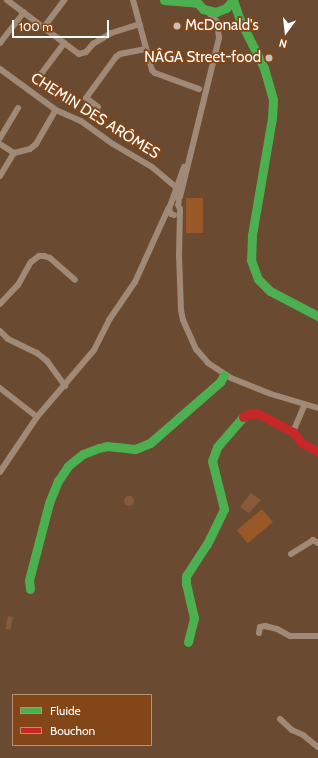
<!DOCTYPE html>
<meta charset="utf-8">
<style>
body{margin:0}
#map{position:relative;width:318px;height:758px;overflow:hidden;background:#6a4a30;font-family:Cabin,sans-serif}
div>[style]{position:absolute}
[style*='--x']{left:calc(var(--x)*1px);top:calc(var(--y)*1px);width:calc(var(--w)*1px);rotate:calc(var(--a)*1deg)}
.green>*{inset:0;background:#9a5727;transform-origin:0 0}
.water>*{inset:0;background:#875a39;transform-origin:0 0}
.round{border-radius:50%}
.street>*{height:6px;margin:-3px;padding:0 3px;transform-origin:3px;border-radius:3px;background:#a08976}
.fast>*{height:9px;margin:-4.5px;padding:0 4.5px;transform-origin:4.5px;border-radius:4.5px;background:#4caf50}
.jam>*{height:9px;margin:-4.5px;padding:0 4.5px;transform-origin:4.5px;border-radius:4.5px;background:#c62828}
.dots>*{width:11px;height:11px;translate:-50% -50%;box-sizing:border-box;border:2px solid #834618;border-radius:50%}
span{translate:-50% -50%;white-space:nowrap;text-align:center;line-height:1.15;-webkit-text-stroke:3.5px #834618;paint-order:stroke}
.poi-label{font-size:15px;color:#fff}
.left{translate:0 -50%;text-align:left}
.right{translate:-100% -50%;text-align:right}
.street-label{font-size:15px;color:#fff}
.legend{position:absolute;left:12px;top:694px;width:140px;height:52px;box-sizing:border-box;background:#834618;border:1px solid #b59074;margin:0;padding:5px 7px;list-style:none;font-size:12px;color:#fff}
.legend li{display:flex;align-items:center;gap:8px;height:20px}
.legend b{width:20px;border:1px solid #b59074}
.north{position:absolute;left:266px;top:12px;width:40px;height:40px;-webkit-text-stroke:3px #834618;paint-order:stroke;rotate:195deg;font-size:11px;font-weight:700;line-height:16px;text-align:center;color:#fff}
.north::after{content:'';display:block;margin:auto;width:14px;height:18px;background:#fff;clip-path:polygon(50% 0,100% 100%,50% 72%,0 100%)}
.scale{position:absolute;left:12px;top:20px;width:97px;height:18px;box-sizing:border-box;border:2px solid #fff;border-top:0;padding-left:5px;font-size:12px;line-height:14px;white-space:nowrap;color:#fff;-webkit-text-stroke:3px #834618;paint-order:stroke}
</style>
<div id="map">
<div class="green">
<div style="left:186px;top:198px;width:17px;height:35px"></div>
<div style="left:262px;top:509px;width:17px;height:33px;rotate:50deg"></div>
</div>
<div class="water">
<div style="clip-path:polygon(251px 493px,261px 500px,249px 513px,240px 507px)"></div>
<div class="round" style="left:124px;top:496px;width:10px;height:10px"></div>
<div style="left:8px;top:616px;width:5px;height:13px;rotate:11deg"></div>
</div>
<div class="street">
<div style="--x:7;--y:0;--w:90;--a:36.9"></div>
<div style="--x:79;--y:54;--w:7;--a:-16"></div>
<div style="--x:86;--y:52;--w:11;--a:-49"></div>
<div style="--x:93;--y:44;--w:21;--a:-31"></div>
<div style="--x:111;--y:33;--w:30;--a:-17"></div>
<div style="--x:133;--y:0;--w:73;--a:74.8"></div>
<div style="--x:152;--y:70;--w:4;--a:45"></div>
<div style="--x:155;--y:73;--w:47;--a:20"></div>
<div style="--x:44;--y:27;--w:34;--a:-53"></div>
<div style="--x:0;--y:43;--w:39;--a:-52"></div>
<div style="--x:0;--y:69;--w:69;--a:36.2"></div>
<div style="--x:56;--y:110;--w:27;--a:24"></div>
<div style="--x:81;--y:121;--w:39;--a:36"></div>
<div style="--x:113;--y:144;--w:45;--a:30.5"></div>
<div style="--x:152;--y:167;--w:31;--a:40"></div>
<div style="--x:176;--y:187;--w:15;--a:79"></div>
<div style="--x:41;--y:74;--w:39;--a:-53"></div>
<div style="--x:98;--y:107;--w:15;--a:-143"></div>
<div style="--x:86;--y:98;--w:51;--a:-53.8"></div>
<div style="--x:116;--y:57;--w:5;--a:-37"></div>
<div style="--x:120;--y:54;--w:26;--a:-11"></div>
<div style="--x:0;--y:138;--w:35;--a:-59"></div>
<div style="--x:0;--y:144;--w:17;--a:33"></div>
<div style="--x:14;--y:153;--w:16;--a:-14"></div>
<div style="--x:30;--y:149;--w:8;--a:-40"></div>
<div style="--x:36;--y:144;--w:39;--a:-60"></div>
<div style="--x:0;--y:176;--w:27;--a:-59"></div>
<div style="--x:180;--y:197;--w:164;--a:-76.2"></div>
<div style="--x:219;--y:38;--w:16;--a:-97"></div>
<div style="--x:217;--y:22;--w:15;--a:-132"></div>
<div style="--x:178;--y:205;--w:4;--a:63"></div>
<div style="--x:180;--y:209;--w:46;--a:91.2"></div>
<div style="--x:179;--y:255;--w:55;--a:87.9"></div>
<div style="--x:181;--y:310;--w:10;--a:79"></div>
<div style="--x:183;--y:320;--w:32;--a:66"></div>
<div style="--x:196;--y:349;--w:18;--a:49"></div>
<div style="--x:208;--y:363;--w:27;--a:33"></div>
<div style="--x:231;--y:378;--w:43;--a:21.8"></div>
<div style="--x:271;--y:394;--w:49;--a:16.6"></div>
<div style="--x:174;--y:215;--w:3;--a:-162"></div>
<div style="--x:171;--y:214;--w:5;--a:-112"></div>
<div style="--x:169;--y:209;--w:45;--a:-70.3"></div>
<div style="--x:0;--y:304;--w:26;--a:-47"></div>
<div style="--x:18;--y:285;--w:26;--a:-61"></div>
<div style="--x:31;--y:262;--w:10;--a:-37"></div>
<div style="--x:39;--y:256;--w:5;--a:0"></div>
<div style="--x:44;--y:256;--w:6;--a:18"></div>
<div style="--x:50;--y:258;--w:33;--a:41"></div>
<div style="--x:0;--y:331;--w:11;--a:45"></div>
<div style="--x:8;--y:339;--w:32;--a:26"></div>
<div style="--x:37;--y:353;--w:13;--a:39"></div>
<div style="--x:47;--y:361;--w:31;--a:54"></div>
<div style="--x:0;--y:388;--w:47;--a:38.1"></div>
<div style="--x:293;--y:432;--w:30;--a:-67"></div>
<div style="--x:0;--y:472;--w:66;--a:-56.1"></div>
<div style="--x:37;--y:417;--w:88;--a:-49.6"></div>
<div style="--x:94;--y:350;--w:34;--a:-63"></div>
<div style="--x:109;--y:320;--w:46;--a:-55.6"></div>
<div style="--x:135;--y:282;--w:82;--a:-65.6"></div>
<div style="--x:291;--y:554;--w:26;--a:-32"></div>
<div style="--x:313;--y:540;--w:6;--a:31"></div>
<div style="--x:259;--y:633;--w:6;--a:-81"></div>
<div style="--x:260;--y:627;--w:5;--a:-11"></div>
<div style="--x:265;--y:626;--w:12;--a:14"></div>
<div style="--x:277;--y:629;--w:15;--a:28"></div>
<div style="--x:290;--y:636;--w:28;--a:0"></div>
<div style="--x:280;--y:719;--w:16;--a:43"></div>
<div style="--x:292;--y:730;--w:12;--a:24"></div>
<div style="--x:303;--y:735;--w:19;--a:39"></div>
</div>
<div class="fast">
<div style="--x:164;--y:0;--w:33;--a:5"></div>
<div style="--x:195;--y:0;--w:12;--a:48"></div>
<div style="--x:203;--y:9;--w:13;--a:13"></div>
<div style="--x:216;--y:12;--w:11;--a:-22"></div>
<div style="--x:226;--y:8;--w:11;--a:-49"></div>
<div style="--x:233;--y:0;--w:21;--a:71"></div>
<div style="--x:240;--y:20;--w:54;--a:63.4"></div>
<div style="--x:264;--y:68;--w:33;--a:74"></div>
<div style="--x:273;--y:100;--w:18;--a:93"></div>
<div style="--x:272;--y:118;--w:119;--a:99.7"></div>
<div style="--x:252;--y:235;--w:25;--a:92"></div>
<div style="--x:251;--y:260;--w:20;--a:70"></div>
<div style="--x:258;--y:279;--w:17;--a:45"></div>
<div style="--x:270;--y:291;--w:54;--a:27.5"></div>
<div style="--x:30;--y:589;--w:9;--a:-96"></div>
<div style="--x:29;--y:580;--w:80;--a:-75.4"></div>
<div style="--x:49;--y:503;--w:24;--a:-68"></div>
<div style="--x:58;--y:481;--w:18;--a:-56"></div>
<div style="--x:68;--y:466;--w:19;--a:-39"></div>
<div style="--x:83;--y:454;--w:17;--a:-21"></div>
<div style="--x:99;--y:448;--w:8;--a:-14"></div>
<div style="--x:107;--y:446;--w:28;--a:6"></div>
<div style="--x:135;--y:449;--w:16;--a:-22"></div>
<div style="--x:150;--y:443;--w:93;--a:-41.1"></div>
<div style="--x:220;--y:382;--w:8;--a:-60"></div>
<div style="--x:188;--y:642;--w:25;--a:-76"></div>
<div style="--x:194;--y:618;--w:35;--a:-103"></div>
<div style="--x:186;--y:584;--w:8;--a:-90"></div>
<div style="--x:186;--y:576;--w:38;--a:-57"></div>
<div style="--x:207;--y:544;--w:39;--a:-64"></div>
<div style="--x:224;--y:509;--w:49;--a:-104"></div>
<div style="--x:212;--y:461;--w:15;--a:-70"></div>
<div style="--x:217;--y:447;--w:40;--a:-49"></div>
</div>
<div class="jam">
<div style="--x:243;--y:417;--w:3;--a:-45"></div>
<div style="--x:245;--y:415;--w:12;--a:-9"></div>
<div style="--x:257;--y:413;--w:41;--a:27.8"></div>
<div style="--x:293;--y:432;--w:14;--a:51"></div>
<div style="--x:302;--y:443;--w:18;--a:29"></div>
</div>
<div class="dots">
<div style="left:177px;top:26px;background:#cbc0b7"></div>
<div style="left:269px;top:58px;background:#cbc0b7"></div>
</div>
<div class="poi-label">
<span class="left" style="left:185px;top:26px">McDonald's</span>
<span class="right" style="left:261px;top:58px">NÂGA Street-food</span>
</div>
<div class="street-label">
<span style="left:95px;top:116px;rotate:32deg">CHEMIN DES ARÔMES</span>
</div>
<ul class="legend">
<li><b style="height:5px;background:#4caf50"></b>Fluide</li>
<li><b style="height:5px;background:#c62828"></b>Bouchon</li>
</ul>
<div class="north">N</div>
<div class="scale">100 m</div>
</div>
